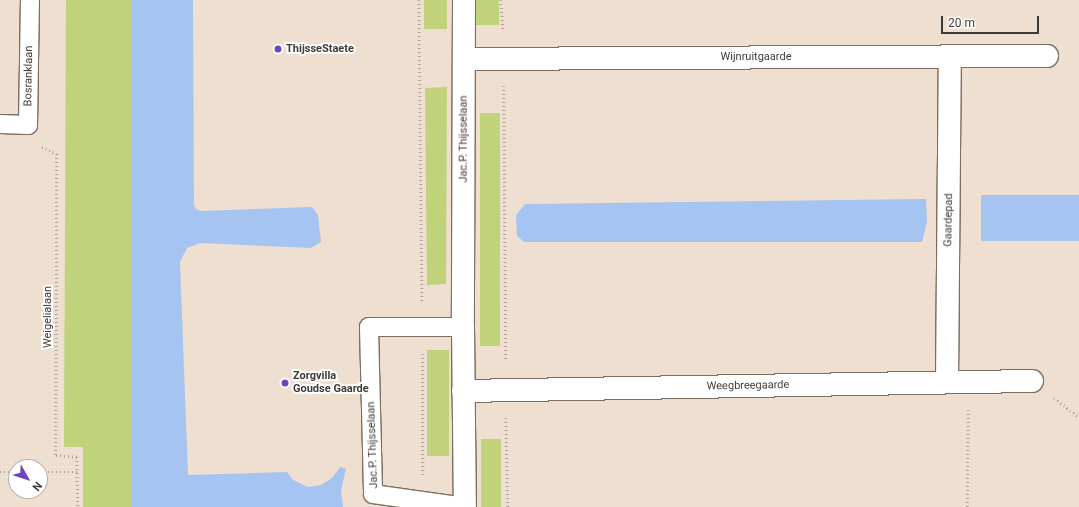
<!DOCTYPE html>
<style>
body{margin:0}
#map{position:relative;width:1079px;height:507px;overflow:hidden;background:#efdfd1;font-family:Roboto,sans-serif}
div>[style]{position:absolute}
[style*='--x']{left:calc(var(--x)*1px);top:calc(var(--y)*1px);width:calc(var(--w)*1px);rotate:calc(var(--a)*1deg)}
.green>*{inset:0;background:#c0d27a;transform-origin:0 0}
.water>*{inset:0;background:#a6c4f2;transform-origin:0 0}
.path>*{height:2.5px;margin-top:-1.25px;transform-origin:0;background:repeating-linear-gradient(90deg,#b0a398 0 1px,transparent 0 4px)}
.roads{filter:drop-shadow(1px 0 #7c6e61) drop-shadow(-1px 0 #7c6e61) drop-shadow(0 1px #7c6e61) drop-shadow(0 -1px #7c6e61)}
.service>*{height:18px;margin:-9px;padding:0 9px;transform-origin:9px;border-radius:9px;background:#fff}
.minor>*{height:22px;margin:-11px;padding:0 11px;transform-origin:11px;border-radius:11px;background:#fff}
.dots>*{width:11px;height:11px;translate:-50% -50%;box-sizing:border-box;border:2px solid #fff;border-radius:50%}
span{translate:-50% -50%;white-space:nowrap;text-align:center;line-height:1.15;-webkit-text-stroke:4px #fff;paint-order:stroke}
.poi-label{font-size:11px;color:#413b35;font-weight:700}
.left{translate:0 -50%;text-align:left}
.street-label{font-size:11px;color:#413b35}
.north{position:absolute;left:8px;top:459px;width:40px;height:40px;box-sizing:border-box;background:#fff;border:1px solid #b3b1ae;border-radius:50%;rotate:129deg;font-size:11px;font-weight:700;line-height:16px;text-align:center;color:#413b35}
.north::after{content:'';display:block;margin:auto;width:14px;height:18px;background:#6d45be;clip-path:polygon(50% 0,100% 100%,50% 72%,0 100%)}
.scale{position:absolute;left:941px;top:16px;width:98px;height:18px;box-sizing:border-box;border:2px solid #413b35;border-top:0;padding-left:5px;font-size:12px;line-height:14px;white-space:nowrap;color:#413b35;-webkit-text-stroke:3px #fff;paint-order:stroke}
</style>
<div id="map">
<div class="green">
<div style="clip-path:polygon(66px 0,132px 0,132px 507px,83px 507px,83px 447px,64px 447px)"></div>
<div style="left:424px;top:0;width:23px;height:29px"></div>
<div style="left:475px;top:0;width:24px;height:25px"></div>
<div style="clip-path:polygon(447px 87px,446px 284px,427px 285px,425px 88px)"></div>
<div style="left:500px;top:113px;width:233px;height:20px;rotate:90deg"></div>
<div style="left:427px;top:350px;width:22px;height:106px"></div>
<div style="left:481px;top:439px;width:20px;height:68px"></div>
</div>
<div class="water">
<div style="clip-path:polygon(132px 0,193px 0,194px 205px,196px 209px,201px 211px,312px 207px,318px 215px,321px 242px,311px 248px,200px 243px,187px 248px,180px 262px,188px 475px,287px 472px,293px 480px,308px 487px,321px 485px,332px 478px,340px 467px,346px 469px,341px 490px,343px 507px,132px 507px)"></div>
<div style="left:981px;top:195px;width:98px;height:46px"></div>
<div style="clip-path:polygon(926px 199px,927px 222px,922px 242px,524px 242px,517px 236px,516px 215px,525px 204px)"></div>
</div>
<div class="path">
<div style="--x:419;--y:0;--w:301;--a:89.4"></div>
<div style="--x:501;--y:0;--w:31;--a:86"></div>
<div style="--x:504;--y:86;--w:275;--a:89.6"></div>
<div style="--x:42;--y:147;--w:17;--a:25"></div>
<div style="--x:57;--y:154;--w:301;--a:90.2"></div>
<div style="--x:56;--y:455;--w:21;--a:5"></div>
<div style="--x:77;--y:457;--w:50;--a:88.9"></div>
<div style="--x:423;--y:354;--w:121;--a:90"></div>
<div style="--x:1054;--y:398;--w:31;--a:37"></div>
<div style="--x:506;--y:418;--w:89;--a:88.7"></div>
<div style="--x:0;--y:472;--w:16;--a:0"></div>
<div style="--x:40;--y:472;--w:37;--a:0"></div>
<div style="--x:967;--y:507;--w:97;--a:-89.4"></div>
</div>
<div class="roads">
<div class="service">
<div style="--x:0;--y:124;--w:28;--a:2"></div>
<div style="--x:28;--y:125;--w:125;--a:-89.1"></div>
<div style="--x:463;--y:327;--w:94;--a:180"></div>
<div style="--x:369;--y:327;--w:167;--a:88.6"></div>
<div style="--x:373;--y:494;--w:93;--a:8"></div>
</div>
<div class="minor">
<div style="--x:464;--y:0;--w:327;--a:90.2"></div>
<div style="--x:463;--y:327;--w:180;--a:89.4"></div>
<div style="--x:465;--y:59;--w:582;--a:-0.3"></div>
<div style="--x:947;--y:382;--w:325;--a:-89.5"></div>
<div style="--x:463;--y:391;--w:569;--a:-1.01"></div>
</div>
</div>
<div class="dots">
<div style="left:278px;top:49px;background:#6d45be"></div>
<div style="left:285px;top:383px;background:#6d45be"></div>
</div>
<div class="poi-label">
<span class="left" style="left:286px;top:49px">ThijsseStaete</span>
<span class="left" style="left:293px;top:383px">Zorgvilla<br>Goudse Gaarde</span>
</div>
<div class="street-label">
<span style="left:756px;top:57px">Wijnruitgaarde</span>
<span style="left:29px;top:76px;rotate:-89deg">Bosranklaan</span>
<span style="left:464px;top:139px;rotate:-90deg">Jac.P. Thijsselaan</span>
<span style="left:949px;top:220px;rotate:-89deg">Gaardepad</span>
<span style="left:48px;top:317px;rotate:-90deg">Weigelialaan</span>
<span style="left:748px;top:386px;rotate:-1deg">Weegbreegaarde</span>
<span style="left:373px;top:445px;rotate:-92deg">Jac.P. Thijsselaan</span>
</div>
<div class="north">N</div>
<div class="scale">20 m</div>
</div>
